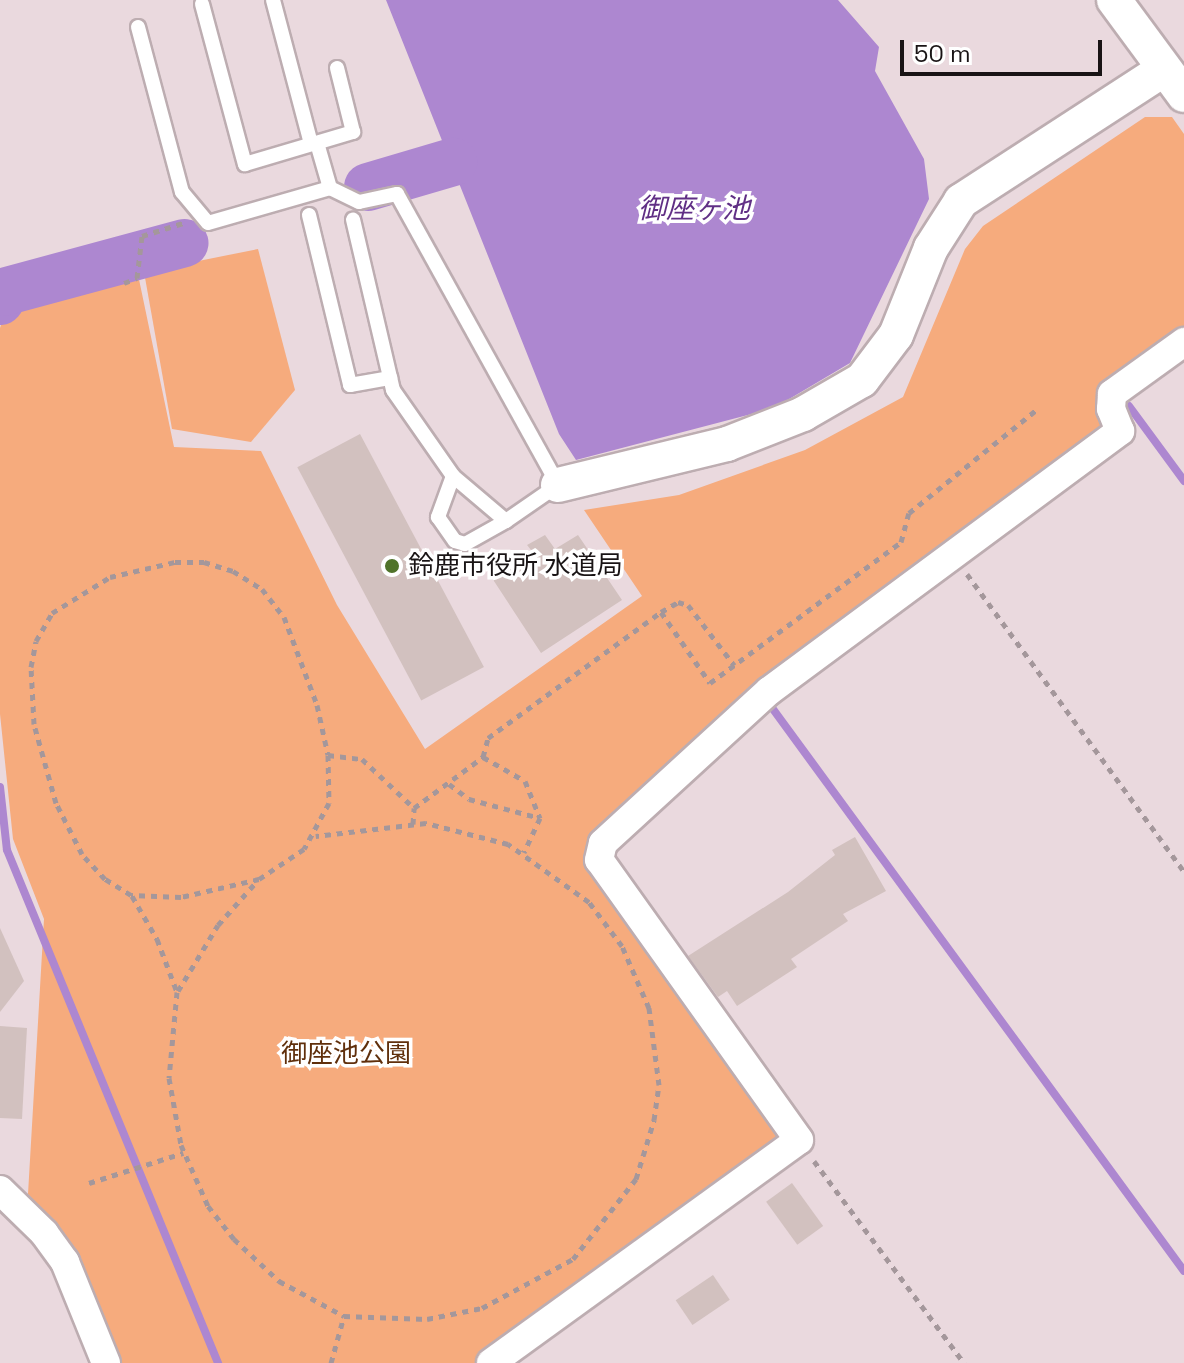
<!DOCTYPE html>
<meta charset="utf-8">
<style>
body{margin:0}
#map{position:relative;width:1184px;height:1363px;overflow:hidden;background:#ead9de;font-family:"Space Grotesk","Noto Sans JP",sans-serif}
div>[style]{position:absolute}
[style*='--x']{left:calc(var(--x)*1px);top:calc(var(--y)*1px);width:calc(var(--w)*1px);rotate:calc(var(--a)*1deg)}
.green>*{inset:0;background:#f6ab7d}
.water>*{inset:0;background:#ad87d0}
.stream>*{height:8px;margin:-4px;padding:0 4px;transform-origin:4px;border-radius:4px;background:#ad87d0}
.river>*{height:48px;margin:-24px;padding:0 24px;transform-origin:24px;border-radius:24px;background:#ad87d0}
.building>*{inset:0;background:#d2c1bf;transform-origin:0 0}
.path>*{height:5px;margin-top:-2.5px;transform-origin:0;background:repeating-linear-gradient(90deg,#a4979b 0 6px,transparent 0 12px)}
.roads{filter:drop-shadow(2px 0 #bdadb1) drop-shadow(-2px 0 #bdadb1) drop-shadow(0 2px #bdadb1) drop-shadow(0 -2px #bdadb1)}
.service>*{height:14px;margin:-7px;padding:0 7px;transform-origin:7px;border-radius:7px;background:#fff}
.minor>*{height:28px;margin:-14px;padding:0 14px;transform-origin:14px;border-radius:14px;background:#fff}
.tertiary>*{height:34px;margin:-17px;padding:0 17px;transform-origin:17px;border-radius:17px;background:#fff}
.dots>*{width:22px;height:22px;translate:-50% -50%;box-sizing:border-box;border:4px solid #fff;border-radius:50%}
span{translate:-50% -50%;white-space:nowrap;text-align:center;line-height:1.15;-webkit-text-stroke:7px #fff;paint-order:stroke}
.poi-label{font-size:26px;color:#191415}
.left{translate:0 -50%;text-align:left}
.park-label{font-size:26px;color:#602f0b}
.water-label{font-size:28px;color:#602f85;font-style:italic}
.scale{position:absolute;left:900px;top:40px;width:202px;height:36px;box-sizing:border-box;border:4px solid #191415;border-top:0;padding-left:10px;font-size:24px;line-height:28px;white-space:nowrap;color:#191415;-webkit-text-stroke:6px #fff;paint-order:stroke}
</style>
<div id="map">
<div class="green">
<div style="clip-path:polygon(1145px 117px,1172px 117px,1184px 134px,1184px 331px,1101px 431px,593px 835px,782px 1126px,777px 1147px,481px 1363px,119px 1363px,76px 1253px,28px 1194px,44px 919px,13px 839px,0 714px,0 328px,10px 297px,136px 265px,174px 447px,261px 451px,337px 605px,425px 749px,642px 596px,584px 510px,679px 495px,805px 450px,903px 397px,965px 249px,983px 226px)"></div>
<div style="clip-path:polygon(258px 249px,295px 390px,251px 442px,172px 429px,144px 272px)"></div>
</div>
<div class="water">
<div style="clip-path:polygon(386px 0,838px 0,879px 47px,875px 71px,924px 159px,929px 199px,850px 363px,774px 408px,576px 460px,559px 434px)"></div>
</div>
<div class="stream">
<div style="--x:1129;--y:406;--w:93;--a:53.7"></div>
<div style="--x:770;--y:705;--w:701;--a:53.82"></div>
<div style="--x:0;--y:787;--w:63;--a:83.7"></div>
<div style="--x:7;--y:850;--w:555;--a:67.64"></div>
</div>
<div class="river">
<div style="--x:368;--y:187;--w:89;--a:-16.4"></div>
<div style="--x:0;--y:301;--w:9;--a:-72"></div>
<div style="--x:3;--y:292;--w:188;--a:-15.1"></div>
</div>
<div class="building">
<div style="left:360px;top:434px;width:264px;height:71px;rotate:62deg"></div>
<div style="clip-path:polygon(545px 535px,555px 549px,578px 535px,622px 600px,541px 653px,490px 575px,531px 550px,527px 545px)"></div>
<div style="clip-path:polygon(855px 837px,886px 891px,843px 914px,848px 921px,791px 959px,797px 967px,737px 1006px,727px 991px,718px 997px,688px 956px,788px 892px,835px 855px,832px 850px)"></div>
<div style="clip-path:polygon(0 928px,24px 981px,0 1012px)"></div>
<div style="clip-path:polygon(0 1026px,27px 1028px,22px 1119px,0 1118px)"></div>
<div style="left:792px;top:1183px;width:53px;height:32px;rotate:54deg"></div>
<div style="left:713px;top:1275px;width:30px;height:45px;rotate:56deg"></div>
</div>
<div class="path">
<div style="--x:124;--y:283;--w:14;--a:-21"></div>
<div style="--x:137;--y:278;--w:42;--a:-83.2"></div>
<div style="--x:142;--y:236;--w:43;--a:-17.6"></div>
<div style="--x:967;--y:574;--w:369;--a:53.9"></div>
<div style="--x:661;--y:612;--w:20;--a:-30"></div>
<div style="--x:678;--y:602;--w:10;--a:17"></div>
<div style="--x:688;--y:605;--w:76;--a:52.5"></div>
<div style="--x:328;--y:755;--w:48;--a:88.8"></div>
<div style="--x:329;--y:803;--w:52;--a:118.5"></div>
<div style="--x:304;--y:849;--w:54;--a:146.3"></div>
<div style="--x:259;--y:879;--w:80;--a:167"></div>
<div style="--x:181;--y:897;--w:50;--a:-177.7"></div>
<div style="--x:131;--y:895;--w:31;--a:-148"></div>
<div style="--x:105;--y:879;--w:34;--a:-133"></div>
<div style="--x:82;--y:854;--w:57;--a:-117"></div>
<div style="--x:56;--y:803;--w:82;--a:-105.6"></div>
<div style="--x:34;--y:724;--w:57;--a:-93"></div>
<div style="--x:31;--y:667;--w:26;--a:-79"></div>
<div style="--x:36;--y:641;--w:32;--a:-60"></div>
<div style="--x:52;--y:613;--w:68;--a:-31.8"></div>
<div style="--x:110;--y:577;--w:67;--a:-13"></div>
<div style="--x:175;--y:562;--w:29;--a:0"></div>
<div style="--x:204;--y:562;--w:30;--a:17"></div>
<div style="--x:233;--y:571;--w:34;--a:32"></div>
<div style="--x:262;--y:589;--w:36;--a:52"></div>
<div style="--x:284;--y:617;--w:94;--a:69.4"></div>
<div style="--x:317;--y:705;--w:51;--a:77.6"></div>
<div style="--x:328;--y:755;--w:34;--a:7"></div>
<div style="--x:362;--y:759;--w:71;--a:43.3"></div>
<div style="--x:414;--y:808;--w:86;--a:-36.5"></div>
<div style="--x:483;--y:757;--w:20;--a:-75"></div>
<div style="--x:488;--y:738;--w:214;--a:-36.1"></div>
<div style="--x:661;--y:612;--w:86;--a:55.4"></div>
<div style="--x:710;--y:683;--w:237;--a:-36.4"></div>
<div style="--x:901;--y:542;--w:30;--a:-75"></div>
<div style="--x:909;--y:513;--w:164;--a:-39"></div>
<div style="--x:483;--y:757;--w:48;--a:29.7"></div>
<div style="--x:525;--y:781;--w:40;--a:68"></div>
<div style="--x:540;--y:818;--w:38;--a:115"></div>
<div style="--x:449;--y:784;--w:25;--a:37"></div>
<div style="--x:469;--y:799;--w:73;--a:15"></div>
<div style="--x:413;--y:824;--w:16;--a:-86"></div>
<div style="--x:132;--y:896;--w:50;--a:59.8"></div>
<div style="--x:157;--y:939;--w:57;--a:69.3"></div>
<div style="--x:177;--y:992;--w:86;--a:95.3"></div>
<div style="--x:169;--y:1078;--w:68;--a:79.8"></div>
<div style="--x:181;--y:1145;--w:67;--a:66.1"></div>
<div style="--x:208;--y:1206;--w:42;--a:51.8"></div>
<div style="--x:234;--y:1239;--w:62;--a:43"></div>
<div style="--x:279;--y:1281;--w:74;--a:28.3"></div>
<div style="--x:344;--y:1316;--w:83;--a:2.1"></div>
<div style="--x:427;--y:1319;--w:56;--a:-11.3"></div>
<div style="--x:482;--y:1308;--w:103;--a:-28.3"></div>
<div style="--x:573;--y:1259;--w:102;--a:-51.8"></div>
<div style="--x:636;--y:1179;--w:62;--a:-73"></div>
<div style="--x:654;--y:1120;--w:35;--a:-82"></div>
<div style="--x:659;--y:1085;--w:78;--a:-97.4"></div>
<div style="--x:649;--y:1008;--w:68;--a:-113.5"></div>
<div style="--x:622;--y:946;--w:55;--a:-126.9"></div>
<div style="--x:589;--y:902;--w:100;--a:-144.4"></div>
<div style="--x:508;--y:844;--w:85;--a:-165.6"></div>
<div style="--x:426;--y:823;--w:111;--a:173.3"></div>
<div style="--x:178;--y:991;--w:77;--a:-58.8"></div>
<div style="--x:218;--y:925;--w:60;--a:-48.4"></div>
<div style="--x:814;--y:1161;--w:252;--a:53.4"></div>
<div style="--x:89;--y:1183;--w:99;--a:-17.7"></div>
<div style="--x:331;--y:1363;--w:49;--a:-74.5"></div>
</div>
<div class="roads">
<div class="service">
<div style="--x:273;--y:0;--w:149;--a:75.2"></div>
<div style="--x:202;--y:4;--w:166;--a:75"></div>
<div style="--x:245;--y:164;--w:113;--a:-16.5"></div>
<div style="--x:353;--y:132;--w:66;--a:-104"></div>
<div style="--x:138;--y:27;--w:171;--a:75.1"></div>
<div style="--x:182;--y:192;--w:40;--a:50"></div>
<div style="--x:208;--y:223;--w:127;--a:-16"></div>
<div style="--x:330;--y:188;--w:32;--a:26"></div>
<div style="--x:359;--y:202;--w:39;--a:-12"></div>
<div style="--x:397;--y:194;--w:333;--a:61"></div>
<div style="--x:558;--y:485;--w:63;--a:145.3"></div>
<div style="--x:506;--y:521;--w:70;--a:-139.7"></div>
<div style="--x:453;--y:476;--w:105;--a:-124.9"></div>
<div style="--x:393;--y:390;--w:175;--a:-103.2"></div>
<div style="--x:317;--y:143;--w:47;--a:73.9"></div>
<div style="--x:309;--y:215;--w:175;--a:76.4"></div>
<div style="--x:350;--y:385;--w:41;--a:-9.9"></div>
<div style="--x:453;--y:476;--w:44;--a:110.1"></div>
<div style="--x:438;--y:517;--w:29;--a:55"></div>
<div style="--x:455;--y:541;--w:10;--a:17"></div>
<div style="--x:465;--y:544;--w:47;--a:-29.3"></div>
</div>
<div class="minor">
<div style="--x:0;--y:1190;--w:62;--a:44.3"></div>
<div style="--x:44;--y:1233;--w:36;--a:54"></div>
<div style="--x:65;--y:1262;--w:109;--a:67.9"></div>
<div style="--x:491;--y:1363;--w:380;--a:-35.9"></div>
<div style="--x:799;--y:1140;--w:344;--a:-125.5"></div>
<div style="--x:599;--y:860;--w:17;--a:-77"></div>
<div style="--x:603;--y:843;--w:225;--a:-42.5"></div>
<div style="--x:769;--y:691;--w:437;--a:-36.5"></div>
<div style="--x:1120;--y:431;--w:24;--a:-112"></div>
<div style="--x:1111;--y:409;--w:15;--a:-86"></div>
<div style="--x:1112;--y:394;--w:89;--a:-35.8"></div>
</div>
<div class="tertiary">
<div style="--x:1114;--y:0;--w:118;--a:53.6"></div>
<div style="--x:558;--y:485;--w:174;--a:-13.6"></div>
<div style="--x:727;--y:444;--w:82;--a:-21.5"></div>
<div style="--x:803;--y:414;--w:68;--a:-30"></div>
<div style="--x:862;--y:380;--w:56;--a:-52.9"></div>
<div style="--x:896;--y:335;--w:94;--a:-68.1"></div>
<div style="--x:931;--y:248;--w:56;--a:-57.4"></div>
<div style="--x:961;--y:201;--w:242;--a:-33"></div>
</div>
</div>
<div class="dots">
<div style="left:392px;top:566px;background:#50732a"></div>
</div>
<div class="poi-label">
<span class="left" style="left:408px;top:566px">鈴鹿市役所 水道局</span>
</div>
<div class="park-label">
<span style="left:346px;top:1054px">御座池公園</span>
</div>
<div class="water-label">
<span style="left:694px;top:208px">御座ヶ池</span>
</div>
<div class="scale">50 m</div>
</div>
